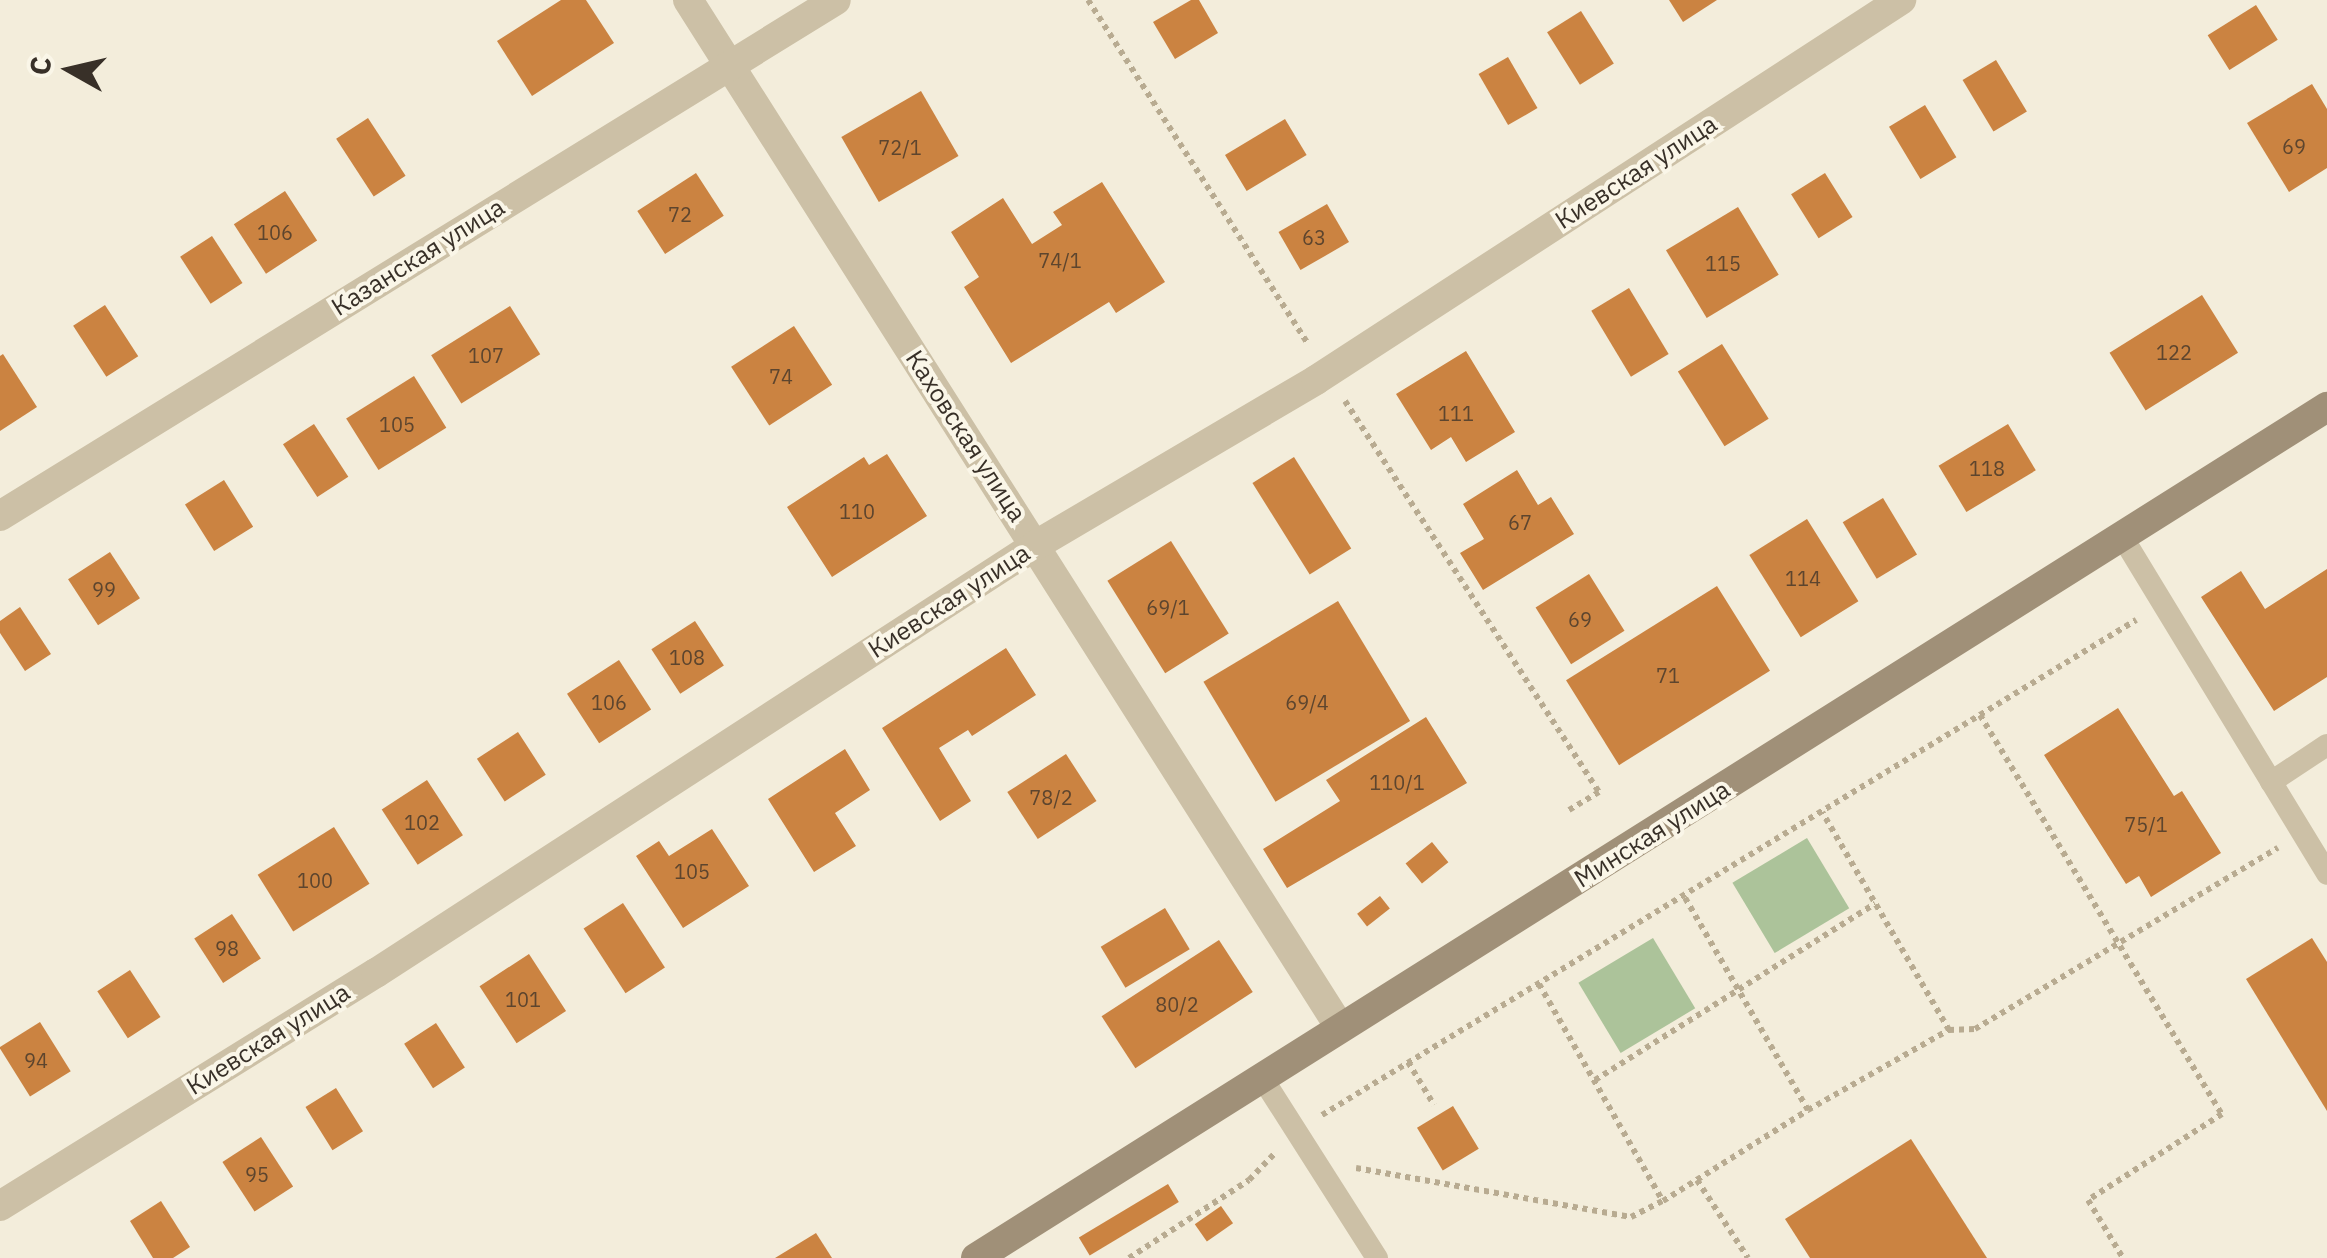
<!DOCTYPE html>
<meta charset="utf-8">
<style>
body{margin:0}
#map{position:relative;width:2327px;height:1258px;overflow:hidden;background:#f3eddb;font-family:"IBM Plex Sans",sans-serif}
div>[style]{position:absolute}
[style*='--x']{left:calc(var(--x)*1px);top:calc(var(--y)*1px);width:calc(var(--w)*1px);rotate:calc(var(--a)*1deg)}
.green>*{inset:0;background:#acc39a;transform-origin:0 0}
.building>*{inset:0;background:#cb8341;transform-origin:0 0}
.path>*{height:6px;margin-top:-3px;transform-origin:0;background:repeating-linear-gradient(90deg,#b8ab91 0 5px,transparent 0 10px)}
.lane>*{height:22px;margin:-11px;padding:0 11px;transform-origin:11px;border-radius:11px;background:#ccc0a6}
.street>*{height:30px;margin:-15px;padding:0 15px;transform-origin:15px;border-radius:15px;background:#ccc0a6}
.secondary>*{height:30px;margin:-15px;padding:0 15px;transform-origin:15px;border-radius:15px;background:#a09078}
span{translate:-50% -50%;white-space:nowrap;text-align:center;line-height:1.15;-webkit-text-stroke:8px #faf6e8;paint-order:stroke}
.number-label{font-size:20px;color:#5d452e}
.number-label span{-webkit-text-stroke-width:0}
.street-label{font-size:25px;color:#383028}
.north{position:absolute;left:20px;top:20px;width:100px;height:100px;-webkit-text-stroke:8px #faf6e8;paint-order:stroke;rotate:278deg;font-size:28px;font-weight:700;line-height:40px;text-align:center;color:#383028}
.north::after{content:'';display:block;margin:auto;width:35px;height:45px;background:#383028;clip-path:polygon(50% 0,100% 100%,50% 72%,0 100%)}
</style>
<div id="map">
<div class="green">
<div style="left:1807px;top:838px;width:82px;height:87px;rotate:59deg"></div>
<div style="left:1653px;top:938px;width:82px;height:87px;rotate:59deg"></div>
</div>
<div class="building">
<div style="clip-path:polygon(561px 0,586px 0,614px 43px,532px 96px,497px 41px)"></div>
<div style="clip-path:polygon(1191px 0,1199px 0,1218px 33px,1175px 59px,1153px 22px)"></div>
<div style="clip-path:polygon(1669px 0,1717px 0,1683px 22px)"></div>
<div style="left:2256px;top:5px;width:41px;height:57px;rotate:58deg"></div>
<div style="left:1581px;top:11px;width:62px;height:40px;rotate:58deg"></div>
<div style="left:1508px;top:57px;width:59px;height:34px;rotate:60deg"></div>
<div style="left:1996px;top:60px;width:60px;height:39px;rotate:59deg"></div>
<div style="clip-path:polygon(2312px 84px,2327px 109px,2327px 168px,2289px 192px,2247px 123px)"></div>
<div style="left:921px;top:91px;width:75px;height:92px;rotate:60deg"></div>
<div style="left:1925px;top:105px;width:61px;height:42px;rotate:59deg"></div>
<div style="left:368px;top:118px;width:69px;height:38px;rotate:57deg"></div>
<div style="left:1285px;top:119px;width:42px;height:70px;rotate:59deg"></div>
<div style="left:696px;top:173px;width:51px;height:70px;rotate:57deg"></div>
<div style="left:1825px;top:173px;width:52px;height:40px;rotate:58deg"></div>
<div style="clip-path:polygon(1102px 182px,1165px 282px,1116px 313px,1109px 302px,1011px 363px,964px 287px,979px 277px,951px 232px,1003px 198px,1032px 244px,1062px 225px,1053px 212px)"></div>
<div style="left:285px;top:191px;width:59px;height:61px;rotate:57deg"></div>
<div style="left:1327px;top:204px;width:44px;height:56px;rotate:60deg"></div>
<div style="left:1738px;top:207px;width:79px;height:84px;rotate:59deg"></div>
<div style="left:212px;top:236px;width:56px;height:38px;rotate:57deg"></div>
<div style="left:1629px;top:288px;width:77px;height:44px;rotate:59deg"></div>
<div style="left:2202px;top:295px;width:68px;height:109px;rotate:58deg"></div>
<div style="left:105px;top:305px;width:61px;height:38px;rotate:57deg"></div>
<div style="left:510px;top:306px;width:57px;height:93px;rotate:58deg"></div>
<div style="left:794px;top:326px;width:70px;height:75px;rotate:57deg"></div>
<div style="left:1722px;top:344px;width:88px;height:52px;rotate:58deg"></div>
<div style="clip-path:polygon(1466px 351px,1515px 432px,1466px 462px,1451px 437px,1431px 450px,1396px 394px)"></div>
<div style="clip-path:polygon(3px 354px,37px 407px,0 431px,0 356px)"></div>
<div style="left:414px;top:376px;width:61px;height:80px;rotate:58deg"></div>
<div style="left:314px;top:424px;width:63px;height:37px;rotate:57deg"></div>
<div style="left:2008px;top:424px;width:54px;height:81px;rotate:59deg"></div>
<div style="clip-path:polygon(887px 454px,927px 516px,832px 577px,787px 507px,864px 457px,869px 465px)"></div>
<div style="left:1294px;top:457px;width:108px;height:49px;rotate:58deg"></div>
<div style="clip-path:polygon(1517px 470px,1538px 505px,1551px 497px,1574px 534px,1483px 590px,1460px 553px,1484px 539px,1463px 504px)"></div>
<div style="left:224px;top:480px;width:55px;height:46px;rotate:58deg"></div>
<div style="left:1883px;top:498px;width:66px;height:47px;rotate:59deg"></div>
<div style="left:1807px;top:519px;width:97px;height:68px;rotate:58deg"></div>
<div style="left:1171px;top:541px;width:109px;height:75px;rotate:58deg"></div>
<div style="left:110px;top:552px;width:55px;height:50px;rotate:57deg"></div>
<div style="clip-path:polygon(2327px 569px,2327px 677px,2274px 711px,2201px 597px,2241px 571px,2265px 609px)"></div>
<div style="left:1589px;top:574px;width:67px;height:63px;rotate:58deg"></div>
<div style="left:1717px;top:586px;width:100px;height:178px;rotate:58deg"></div>
<div style="left:1338px;top:601px;width:140px;height:157px;rotate:59deg"></div>
<div style="clip-path:polygon(20px 607px,51px 654px,25px 671px,0 633px,0 621px)"></div>
<div style="left:695px;top:621px;width:53px;height:52px;rotate:57deg"></div>
<div style="clip-path:polygon(1006px 648px,1036px 695px,972px 736px,968px 730px,939px 748px,971px 801px,940px 821px,882px 728px)"></div>
<div style="left:619px;top:660px;width:59px;height:62px;rotate:57deg"></div>
<div style="clip-path:polygon(2118px 708px,2174px 796px,2182px 791px,2221px 853px,2151px 897px,2139px 876px,2126px 884px,2044px 755px)"></div>
<div style="clip-path:polygon(1426px 717px,1467px 783px,1287px 888px,1263px 849px,1340px 801px,1326px 780px)"></div>
<div style="left:518px;top:732px;width:51px;height:49px;rotate:57deg"></div>
<div style="clip-path:polygon(845px 749px,870px 790px,835px 813px,856px 846px,814px 872px,768px 799px)"></div>
<div style="left:1066px;top:754px;width:56px;height:70px;rotate:57deg"></div>
<div style="left:427px;top:780px;width:66px;height:54px;rotate:57deg"></div>
<div style="left:334px;top:827px;width:67px;height:90px;rotate:58deg"></div>
<div style="clip-path:polygon(712px 829px,749px 886px,683px 928px,636px 856px,659px 841px,669px 856px)"></div>
<div style="left:1432px;top:842px;width:26px;height:34px;rotate:51deg"></div>
<div style="left:1380px;top:896px;width:16px;height:29px;rotate:52deg"></div>
<div style="left:623px;top:903px;width:77px;height:47px;rotate:57deg"></div>
<div style="left:1165px;top:908px;width:48px;height:75px;rotate:59deg"></div>
<div style="left:232px;top:914px;width:53px;height:45px;rotate:57deg"></div>
<div style="clip-path:polygon(2312px 938px,2327px 962px,2327px 1111px,2246px 979px)"></div>
<div style="left:1219px;top:940px;width:62px;height:140px;rotate:57deg"></div>
<div style="left:529px;top:954px;width:68px;height:59px;rotate:57deg"></div>
<div style="left:130px;top:970px;width:56px;height:39px;rotate:57deg"></div>
<div style="left:40px;top:1022px;width:58px;height:48px;rotate:58deg"></div>
<div style="left:436px;top:1023px;width:53px;height:38px;rotate:57deg"></div>
<div style="left:336px;top:1088px;width:51px;height:36px;rotate:58deg"></div>
<div style="left:1453px;top:1106px;width:50px;height:42px;rotate:59deg"></div>
<div style="left:261px;top:1137px;width:59px;height:46px;rotate:57deg"></div>
<div style="clip-path:polygon(1911px 1139px,1987px 1258px,1810px 1258px,1785px 1219px)"></div>
<div style="left:1168px;top:1184px;width:21px;height:104px;rotate:59deg"></div>
<div style="clip-path:polygon(161px 1201px,190px 1247px,173px 1258px,153px 1258px,130px 1221px)"></div>
<div style="left:1221px;top:1206px;width:21px;height:32px;rotate:55deg"></div>
<div style="clip-path:polygon(816px 1233px,832px 1258px,775px 1258px)"></div>
</div>
<div class="path">
<div style="--x:1088;--y:0;--w:408;--a:57.4"></div>
<div style="--x:1345;--y:401;--w:466;--a:57"></div>
<div style="--x:1599;--y:792;--w:35;--a:149"></div>
<div style="--x:1980;--y:715;--w:467;--a:58.8"></div>
<div style="--x:2222;--y:1114;--w:159;--a:147.3"></div>
<div style="--x:2088;--y:1200;--w:68;--a:58.9"></div>
<div style="--x:1539;--y:984;--w:250;--a:60.3"></div>
<div style="--x:1663;--y:1201;--w:171;--a:-32.1"></div>
<div style="--x:1808;--y:1110;--w:247;--a:-120.1"></div>
<div style="--x:1949;--y:1030;--w:26;--a:-2"></div>
<div style="--x:1975;--y:1029;--w:353;--a:-30.9"></div>
<div style="--x:1408;--y:1062;--w:50;--a:58.8"></div>
<div style="--x:1595;--y:1080;--w:331;--a:-32.2"></div>
<div style="--x:1808;--y:1110;--w:162;--a:-29.6"></div>
<div style="--x:1949;--y:1030;--w:252;--a:-120.2"></div>
<div style="--x:1322;--y:1115;--w:953;--a:-31.3"></div>
<div style="--x:1356;--y:1168;--w:279;--a:10.1"></div>
<div style="--x:1631;--y:1217;--w:36;--a:-27"></div>
<div style="--x:1697;--y:1180;--w:93;--a:56.8"></div>
<div style="--x:1129;--y:1258;--w:143;--a:-33"></div>
<div style="--x:1249;--y:1180;--w:36;--a:-46"></div>
</div>
<div class="lane">
<div style="--x:2123;--y:538;--w:393;--a:58.7"></div>
<div style="--x:2271;--y:782;--w:67;--a:-33.5"></div>
<div style="--x:1261;--y:1076;--w:216;--a:57.5"></div>
</div>
<div class="street">
<div style="--x:688;--y:0;--w:1215;--a:57.6"></div>
<div style="--x:0;--y:516;--w:982;--a:-31.68"></div>
<div style="--x:0;--y:1206;--w:442;--a:-31.8"></div>
<div style="--x:376;--y:973;--w:787;--a:-32.96"></div>
<div style="--x:1036;--y:545;--w:325;--a:-30.5"></div>
<div style="--x:1316;--y:380;--w:698;--a:-33.01"></div>
</div>
<div class="secondary">
<div style="--x:976;--y:1258;--w:1597;--a:-32.21"></div>
</div>
<div class="number-label">
<span style="left:2294px;top:146px">69</span>
<span style="left:900px;top:147px">72/1</span>
<span style="left:680px;top:214px">72</span>
<span style="left:275px;top:232px">106</span>
<span style="left:1314px;top:237px">63</span>
<span style="left:1060px;top:260px">74/1</span>
<span style="left:1723px;top:263px">115</span>
<span style="left:2174px;top:352px">122</span>
<span style="left:486px;top:355px">107</span>
<span style="left:781px;top:376px">74</span>
<span style="left:1456px;top:413px">111</span>
<span style="left:397px;top:424px">105</span>
<span style="left:1987px;top:468px">118</span>
<span style="left:857px;top:511px">110</span>
<span style="left:1520px;top:522px">67</span>
<span style="left:1803px;top:578px">114</span>
<span style="left:104px;top:589px">99</span>
<span style="left:1168px;top:607px">69/1</span>
<span style="left:1580px;top:619px">69</span>
<span style="left:687px;top:657px">108</span>
<span style="left:1668px;top:675px">71</span>
<span style="left:609px;top:702px">106</span>
<span style="left:1307px;top:702px">69/4</span>
<span style="left:1397px;top:782px">110/1</span>
<span style="left:1051px;top:797px">78/2</span>
<span style="left:422px;top:822px">102</span>
<span style="left:2146px;top:824px">75/1</span>
<span style="left:692px;top:871px">105</span>
<span style="left:315px;top:880px">100</span>
<span style="left:227px;top:948px">98</span>
<span style="left:523px;top:999px">101</span>
<span style="left:1177px;top:1004px">80/2</span>
<span style="left:36px;top:1060px">94</span>
<span style="left:257px;top:1174px">95</span>
</div>
<div class="street-label">
<span style="left:1636px;top:172px;rotate:-33deg">Киевская улица</span>
<span style="left:418px;top:257px;rotate:-32deg">Казанская улица</span>
<span style="left:966px;top:436px;rotate:57deg">Каховская улица</span>
<span style="left:949px;top:601px;rotate:-33deg">Киевская улица</span>
<span style="left:1652px;top:834px;rotate:-32deg">Минская улица</span>
<span style="left:268px;top:1039px;rotate:-32deg">Киевская улица</span>
</div>
<div class="north">С</div>
</div>
